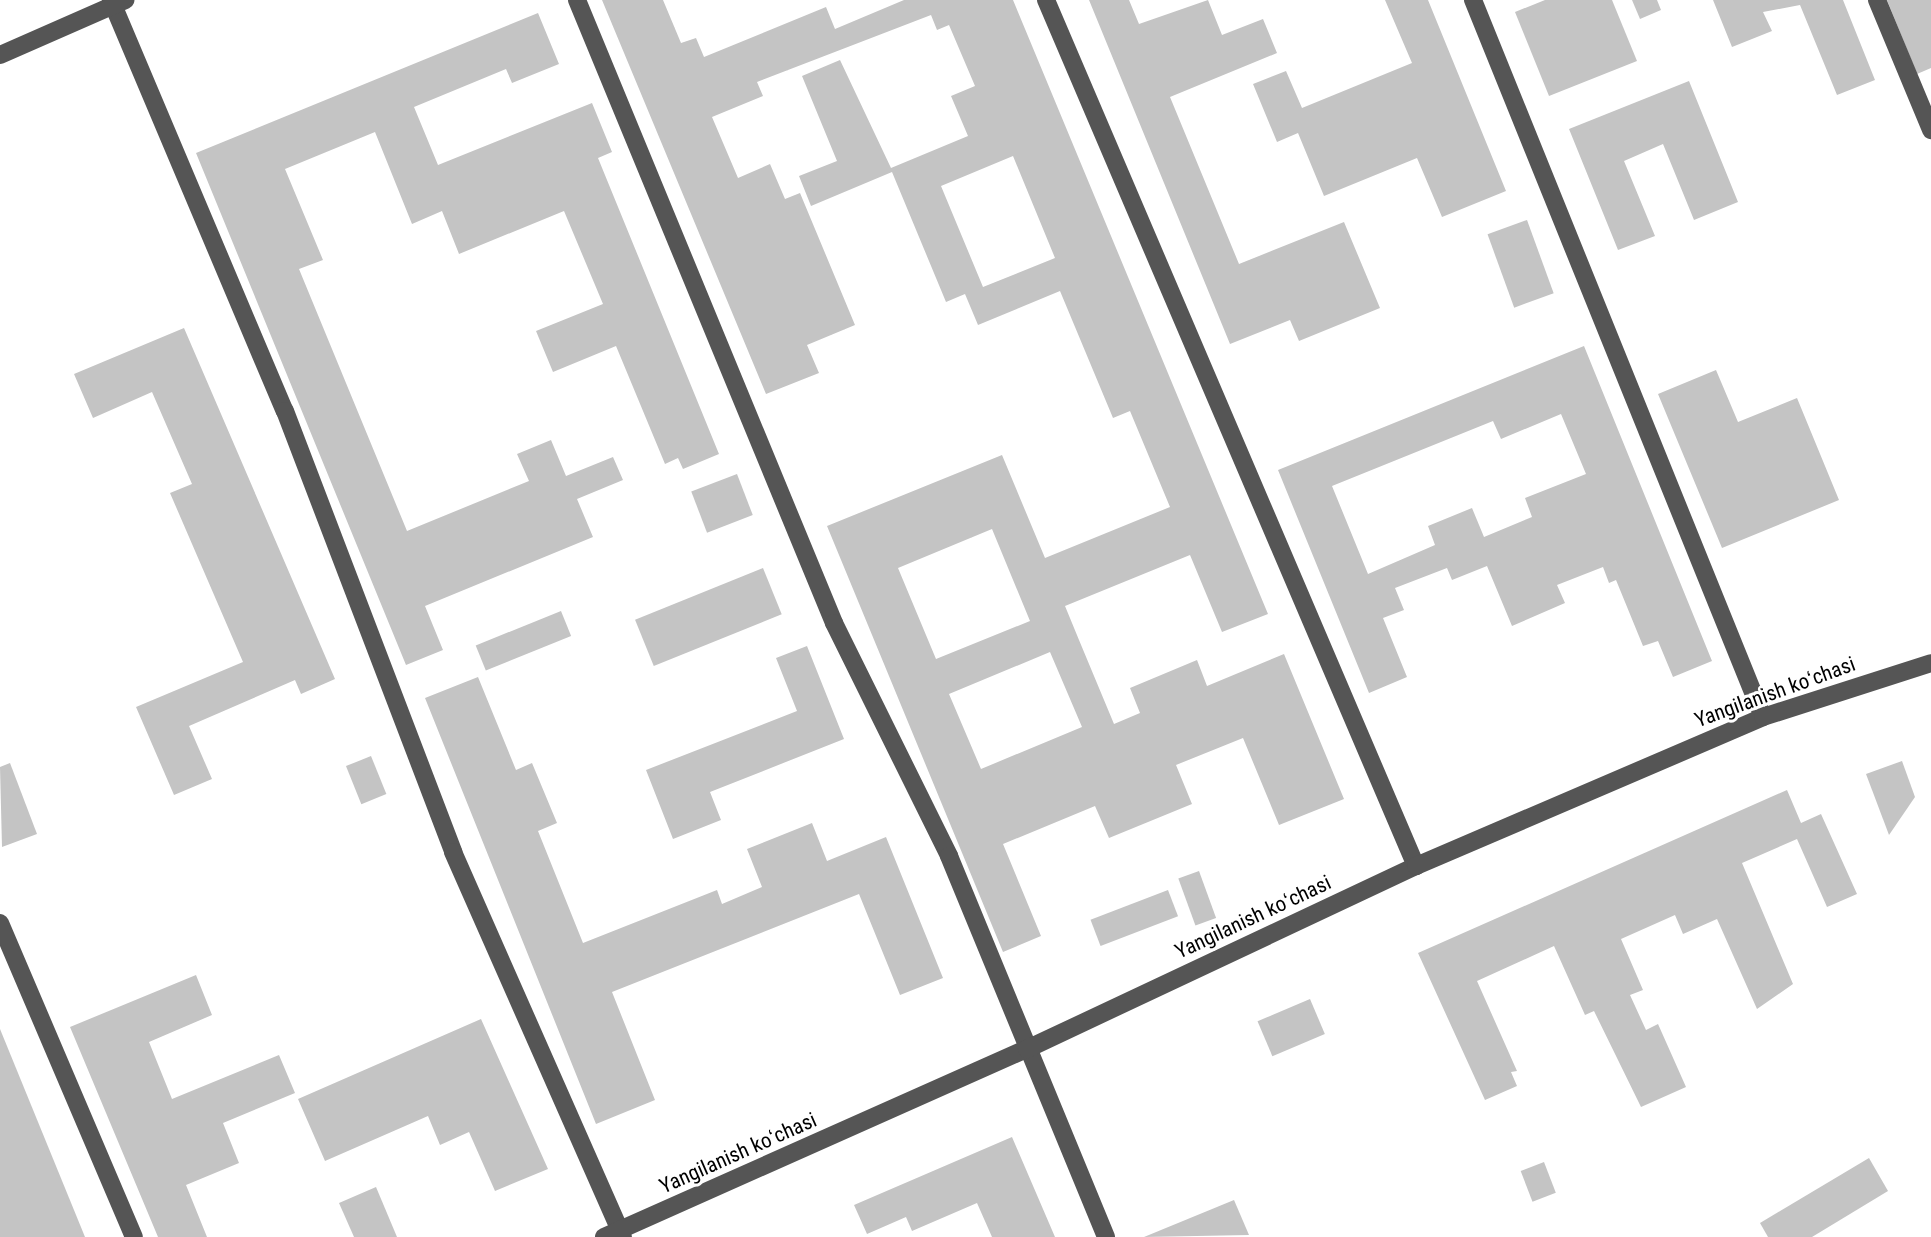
<!DOCTYPE html>
<meta charset="utf-8">
<style>
body{margin:0}
#map{position:relative;width:1931px;height:1237px;overflow:hidden;background:#fff;font-family:"Roboto Condensed",sans-serif}
div>[style]{position:absolute}
[style*='--x']{left:calc(var(--x)*1px);top:calc(var(--y)*1px);width:calc(var(--w)*1px);rotate:calc(var(--a)*1deg)}
.building>*{inset:0;background:#c4c4c4;transform-origin:0 0}
.minor>*{height:18px;margin:-9px;padding:0 9px;transform-origin:9px;border-radius:9px;background:#555}
span{translate:-50% -50%;white-space:nowrap;text-align:center;line-height:1.15;-webkit-text-stroke:6px #fff;paint-order:stroke}
.street-label{font-size:21px;color:#000}
</style>
<div id="map">
<div class="building">
<div style="clip-path:polygon(evenodd,602px 0,663px 0,681px 43px,696px 38px,704px 57px,826px 7px,835px 29px,904px 0,1013px 0,1268px 614px,1222px 632px,1190px 555px,1065px 606px,1079px 640px,1114px 724px,1140px 713px,1130px 688px,1197px 660px,1207px 686px,1284px 654px,1344px 799px,1279px 825px,1243px 738px,1176px 765px,1192px 804px,1109px 838px,1095px 806px,1003px 844px,1041px 936px,1003px 952px,827px 526px,1002px 455px,1045px 558px,1170px 507px,1130px 411px,1113px 418px,1060px 291px,978px 325px,965px 294px,946px 302px,892px 172px,811px 206px,799px 176px,837px 161px,802px 76px,840px 60px,891px 168px,968px 136px,951px 96px,975px 86px,949px 25px,937px 30px,931px 15px,757px 82px,763px 96px,712px 117px,738px 178px,770px 164px,785px 199px,800px 193px,855px 325px,807px 345px,819px 373px,766px 394px,602px 0,1013px 156px,1055px 258px,983px 287px,941px 186px,1013px 156px,602px 0,992px 529px,1030px 621px,936px 659px,898px 568px,992px 529px,602px 0,1050px 652px,1082px 727px,981px 769px,949px 694px,1050px 652px)"></div>
<div style="clip-path:polygon(1089px 0,1129px 0,1139px 24px,1208px 0,1222px 35px,1263px 19px,1277px 53px,1170px 97px,1239px 264px,1344px 222px,1380px 308px,1299px 341px,1290px 320px,1230px 344px)"></div>
<div style="clip-path:polygon(1385px 0,1428px 0,1506px 191px,1442px 217px,1417px 158px,1324px 196px,1298px 133px,1277px 142px,1253px 84px,1286px 71px,1302px 108px,1412px 63px)"></div>
<div style="clip-path:polygon(1545px 0,1612px 0,1637px 61px,1549px 96px,1515px 12px)"></div>
<div style="clip-path:polygon(1632px 0,1657px 0,1661px 10px,1640px 19px)"></div>
<div style="clip-path:polygon(1713px 0,1843px 0,1875px 80px,1837px 95px,1800px 5px,1763px 12px,1772px 31px,1732px 47px)"></div>
<div style="clip-path:polygon(1887px 0,1931px 0,1931px 68px,1917px 74px)"></div>
<div style="clip-path:polygon(538px 13px,559px 64px,512px 83px,506px 69px,414px 107px,438px 165px,592px 103px,612px 152px,598px 158px,719px 454px,683px 469px,678px 458px,665px 464px,616px 346px,553px 372px,536px 331px,603px 304px,564px 211px,459px 254px,442px 211px,412px 224px,375px 132px,285px 169px,323px 260px,299px 269px,407px 531px,529px 481px,517px 454px,551px 440px,566px 476px,613px 457px,623px 480px,577px 499px,593px 537px,425px 606px,443px 650px,406px 665px,196px 153px)"></div>
<div style="clip-path:polygon(1689px 81px,1738px 202px,1694px 220px,1663px 144px,1624px 161px,1655px 236px,1618px 250px,1569px 129px)"></div>
<div style="left:1527px;top:220px;width:78px;height:42px;rotate:70deg"></div>
<div style="clip-path:polygon(184px 328px,335px 679px,301px 694px,295px 680px,189px 726px,212px 779px,174px 795px,136px 707px,243px 662px,170px 493px,192px 484px,152px 392px,93px 418px,74px 374px)"></div>
<div style="clip-path:polygon(evenodd,1584px 346px,1712px 661px,1673px 677px,1658px 641px,1643px 646px,1616px 580px,1609px 583px,1603px 567px,1557px 585px,1565px 603px,1512px 626px,1487px 566px,1452px 580px,1447px 568px,1395px 588px,1404px 610px,1383px 618px,1407px 677px,1369px 693px,1278px 470px,1584px 346px,1561px 414px,1586px 474px,1525px 498px,1532px 517px,1484px 537px,1472px 508px,1428px 526px,1435px 545px,1368px 574px,1332px 486px,1493px 421px,1501px 439px,1561px 414px)"></div>
<div style="clip-path:polygon(1716px 370px,1738px 422px,1797px 398px,1839px 500px,1722px 548px,1658px 394px)"></div>
<div style="left:737px;top:474px;width:44px;height:49px;rotate:69deg"></div>
<div style="left:763px;top:568px;width:50px;height:138px;rotate:68deg"></div>
<div style="left:561px;top:611px;width:27px;height:92px;rotate:68deg"></div>
<div style="clip-path:polygon(807px 646px,844px 739px,710px 792px,721px 820px,673px 839px,646px 770px,797px 711px,776px 658px)"></div>
<div style="clip-path:polygon(478px 677px,516px 770px,532px 763px,557px 823px,538px 831px,583px 943px,717px 890px,722px 904px,762px 887px,747px 849px,812px 823px,827px 861px,886px 837px,943px 978px,900px 995px,859px 894px,612px 992px,655px 1100px,596px 1124px,425px 698px)"></div>
<div style="left:371px;top:756px;width:41px;height:27px;rotate:68deg"></div>
<div style="clip-path:polygon(1902px 761px,1915px 797px,1889px 835px,1866px 774px)"></div>
<div style="clip-path:polygon(10px 763px,37px 834px,2px 847px,0 767px)"></div>
<div style="clip-path:polygon(1787px 790px,1801px 823px,1821px 814px,1857px 894px,1827px 907px,1797px 839px,1742px 863px,1793px 984px,1757px 1009px,1717px 919px,1683px 934px,1675px 915px,1621px 939px,1643px 990px,1630px 995px,1646px 1030px,1658px 1024px,1686px 1087px,1641px 1107px,1594px 1011px,1585px 1015px,1554px 946px,1477px 981px,1517px 1071px,1511px 1072px,1517px 1086px,1485px 1100px,1418px 953px)"></div>
<div style="left:1199px;top:871px;width:50px;height:22px;rotate:70deg"></div>
<div style="left:1168px;top:890px;width:28px;height:83px;rotate:69deg"></div>
<div style="clip-path:polygon(196px 975px,212px 1015px,149px 1042px,172px 1099px,279px 1055px,295px 1093px,223px 1123px,239px 1163px,186px 1185px,207px 1237px,158px 1237px,70px 1027px)"></div>
<div style="left:1310px;top:999px;width:38px;height:57px;rotate:67deg"></div>
<div style="clip-path:polygon(481px 1019px,548px 1169px,495px 1191px,469px 1132px,440px 1145px,428px 1116px,325px 1161px,298px 1099px)"></div>
<div style="clip-path:polygon(0 1029px,85px 1237px,0 1237px)"></div>
<div style="clip-path:polygon(1012px 1137px,1055px 1237px,992px 1237px,977px 1203px,912px 1231px,906px 1217px,867px 1234px,854px 1205px)"></div>
<div style="clip-path:polygon(1869px 1158px,1888px 1191px,1812px 1237px,1768px 1237px,1760px 1223px)"></div>
<div style="left:1544px;top:1162px;width:33px;height:25px;rotate:69deg"></div>
<div style="clip-path:polygon(376px 1187px,397px 1237px,354px 1237px,339px 1203px)"></div>
<div style="clip-path:polygon(1234px 1200px,1249px 1235px,1144px 1237px)"></div>
</div>
<div class="minor">
<div style="--x:111;--y:0;--w:446;--a:67.1"></div>
<div style="--x:285;--y:411;--w:472;--a:69.1"></div>
<div style="--x:453;--y:852;--w:421;--a:66.2"></div>
<div style="--x:577;--y:0;--w:674;--a:67.58"></div>
<div style="--x:834;--y:623;--w:260;--a:63.7"></div>
<div style="--x:949;--y:856;--w:412;--a:67.6"></div>
<div style="--x:1046;--y:0;--w:942;--a:66.87"></div>
<div style="--x:1473;--y:0;--w:773;--a:67.98"></div>
<div style="--x:1877;--y:0;--w:141;--a:67.4"></div>
<div style="--x:0;--y:55;--w:137;--a:-23.7"></div>
<div style="--x:0;--y:923;--w:341;--a:66.9"></div>
<div style="--x:604;--y:1237;--w:463;--a:-24"></div>
<div style="--x:1027;--y:1049;--w:430;--a:-25.2"></div>
<div style="--x:1416;--y:866;--w:378;--a:-23.2"></div>
<div style="--x:1763;--y:717;--w:176;--a:-17.8"></div>
</div>
<div class="street-label">
<span style="left:1775px;top:692px;rotate:-20deg">Yangilanish koʻchasi</span>
<span style="left:1253px;top:917px;rotate:-25deg">Yangilanish koʻchasi</span>
<span style="left:738px;top:1153px;rotate:-24deg">Yangilanish koʻchasi</span>
</div>
</div>
